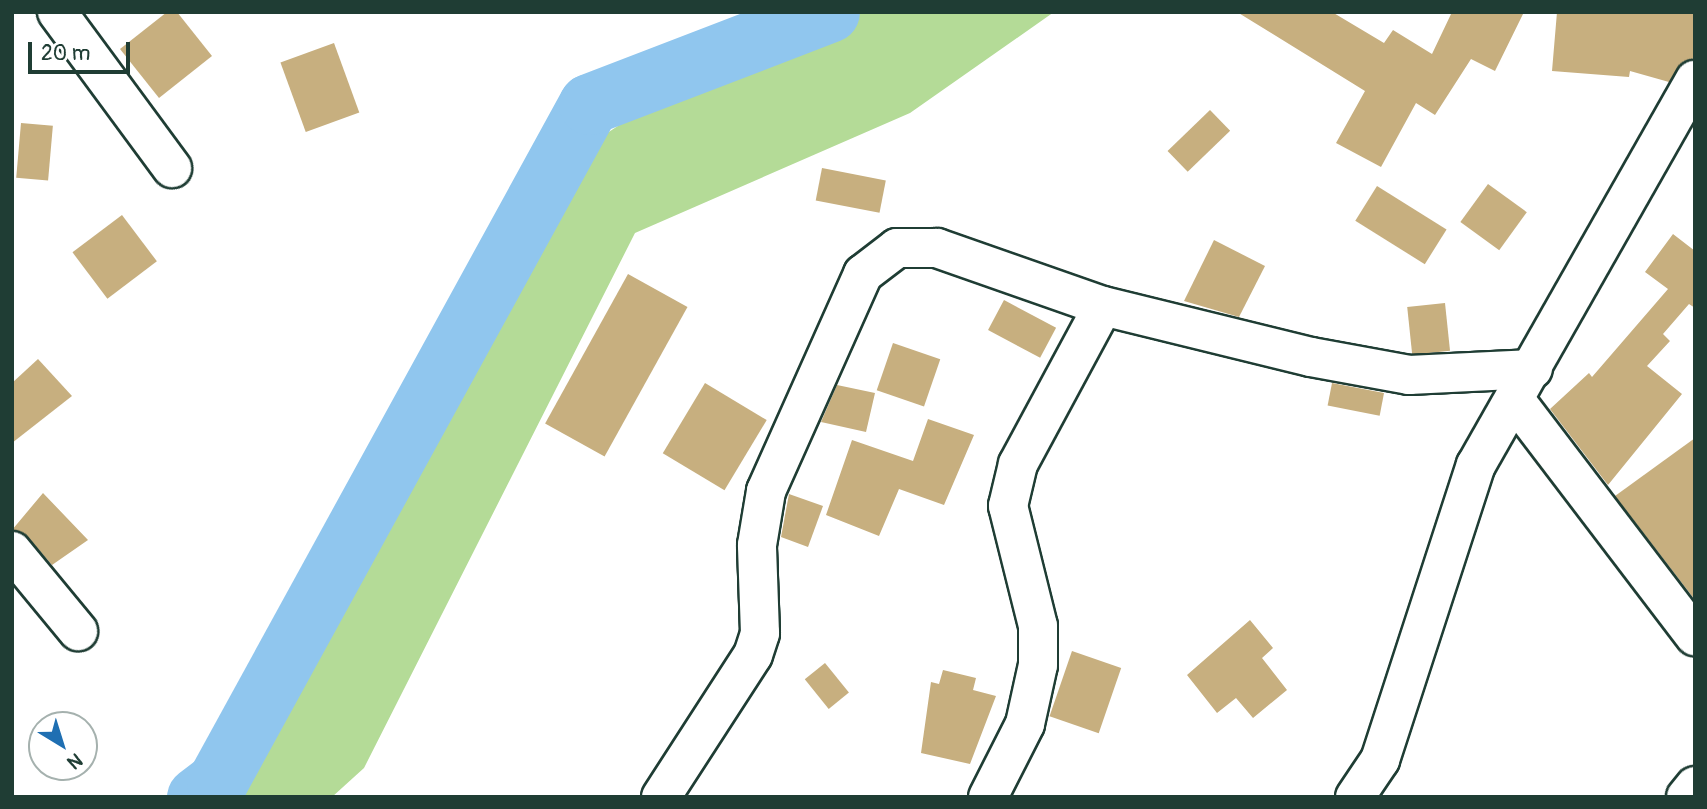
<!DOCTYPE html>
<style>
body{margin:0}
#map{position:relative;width:1707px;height:809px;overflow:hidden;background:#fff;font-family:Pangolin,sans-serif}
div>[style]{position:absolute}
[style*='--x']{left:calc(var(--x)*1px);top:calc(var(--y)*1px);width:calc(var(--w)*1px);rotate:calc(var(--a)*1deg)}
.green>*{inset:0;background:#b4db97}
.river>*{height:61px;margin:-30.5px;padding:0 30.5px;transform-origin:30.5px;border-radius:30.5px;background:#90c6ee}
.building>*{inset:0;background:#c7af7f;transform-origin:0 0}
.roads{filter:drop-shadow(2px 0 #1f3d34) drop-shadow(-2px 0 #1f3d34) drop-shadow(0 2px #1f3d34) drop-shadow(0 -2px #1f3d34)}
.street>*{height:38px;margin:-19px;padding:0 19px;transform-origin:19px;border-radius:19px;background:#fff}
span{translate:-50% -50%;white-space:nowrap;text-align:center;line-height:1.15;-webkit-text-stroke:6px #fff;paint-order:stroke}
.frame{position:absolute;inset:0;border:14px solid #1f3d34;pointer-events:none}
.north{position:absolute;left:28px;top:711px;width:70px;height:70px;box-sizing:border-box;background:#fff;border:2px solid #a5b1ae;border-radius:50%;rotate:142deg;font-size:19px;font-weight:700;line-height:28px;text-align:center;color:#1f3d34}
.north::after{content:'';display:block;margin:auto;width:24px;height:32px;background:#1f6fb2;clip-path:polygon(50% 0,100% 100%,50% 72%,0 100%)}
.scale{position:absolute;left:28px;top:42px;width:102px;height:32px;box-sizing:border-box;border:4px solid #1f3d34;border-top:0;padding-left:9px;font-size:21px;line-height:24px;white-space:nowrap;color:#1f3d34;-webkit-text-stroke:5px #fff;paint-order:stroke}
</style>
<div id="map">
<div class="green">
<div style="clip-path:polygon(791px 12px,1054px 12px,910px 113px,635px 233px,364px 768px,332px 797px,181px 797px,330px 613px,510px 197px)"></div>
</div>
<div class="river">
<div style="--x:197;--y:797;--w:25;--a:-37"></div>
<div style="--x:217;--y:782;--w:773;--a:-61.25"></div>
<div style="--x:589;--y:104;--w:257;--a:-21"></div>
</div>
<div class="building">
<div style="clip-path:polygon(167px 12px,177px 12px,212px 56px,159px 98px,120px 49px)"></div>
<div style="clip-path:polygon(1237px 12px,1332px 12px,1384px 43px,1393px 30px,1432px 54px,1452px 12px,1524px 12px,1495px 71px,1471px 59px,1435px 115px,1416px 103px,1381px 167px,1336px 143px,1365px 91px)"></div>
<div style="clip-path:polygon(1557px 12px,1695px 12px,1695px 58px,1683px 62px,1669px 82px,1630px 71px,1629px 77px,1552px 71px)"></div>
<div style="left:334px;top:43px;width:74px;height:57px;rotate:70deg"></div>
<div style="left:1210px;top:110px;width:29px;height:59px;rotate:46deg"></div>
<div style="left:21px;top:123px;width:32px;height:55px;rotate:5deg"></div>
<div style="left:822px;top:168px;width:65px;height:33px;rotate:11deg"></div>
<div style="left:1488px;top:184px;width:48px;height:47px;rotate:36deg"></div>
<div style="left:1377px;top:186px;width:82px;height:41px;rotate:32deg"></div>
<div style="left:122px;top:215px;width:58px;height:62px;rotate:53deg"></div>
<div style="clip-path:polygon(1673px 234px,1695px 251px,1695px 308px,1689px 304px,1663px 334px,1670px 341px,1647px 366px,1682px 394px,1608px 485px,1550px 409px,1589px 373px,1592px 377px,1668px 289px,1645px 272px)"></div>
<div style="clip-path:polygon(1214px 240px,1265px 266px,1239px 317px,1184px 301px)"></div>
<div style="left:628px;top:274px;width:68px;height:171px;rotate:29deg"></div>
<div style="left:1004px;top:300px;width:59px;height:34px;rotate:28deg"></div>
<div style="left:1445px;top:303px;width:48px;height:38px;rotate:84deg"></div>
<div style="left:893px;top:343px;width:50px;height:50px;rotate:19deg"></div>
<div style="clip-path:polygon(38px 359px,72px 396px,12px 443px,12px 383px)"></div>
<div style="left:705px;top:383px;width:72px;height:82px;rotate:31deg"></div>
<div style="left:1332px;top:383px;width:53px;height:23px;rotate:11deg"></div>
<div style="clip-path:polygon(837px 385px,875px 393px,866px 432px,821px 422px)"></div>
<div style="clip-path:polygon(928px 419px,974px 435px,944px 505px,899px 489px,879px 536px,826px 515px,852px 440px,913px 461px)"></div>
<div style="clip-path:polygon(1695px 438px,1695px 600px,1615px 496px)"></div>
<div style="clip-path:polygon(43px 493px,88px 540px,52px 565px,28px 537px,12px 530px)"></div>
<div style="clip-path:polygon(789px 494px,823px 506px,808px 547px,781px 537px)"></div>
<div style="clip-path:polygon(1250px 620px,1273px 648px,1262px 658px,1287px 690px,1253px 718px,1236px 698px,1217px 713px,1187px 675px)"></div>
<div style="left:1072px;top:651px;width:52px;height:69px;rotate:19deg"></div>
<div style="left:825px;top:663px;width:38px;height:26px;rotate:51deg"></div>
<div style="clip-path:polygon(943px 670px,976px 678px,973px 690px,996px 696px,970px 764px,921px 753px,931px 682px,939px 684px)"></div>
</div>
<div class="roads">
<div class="street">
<div style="--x:57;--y:12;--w:194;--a:53.6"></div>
<div style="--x:1515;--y:400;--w:297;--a:52.7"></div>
<div style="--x:12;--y:551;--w:104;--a:50.5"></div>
<div style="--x:661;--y:797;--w:169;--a:-57.1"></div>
<div style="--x:753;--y:655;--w:23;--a:-72"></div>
<div style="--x:760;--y:633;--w:88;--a:-92"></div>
<div style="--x:757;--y:545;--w:55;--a:-80.5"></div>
<div style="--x:766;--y:491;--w:238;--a:-65.9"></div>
<div style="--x:863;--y:274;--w:43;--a:-37.4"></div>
<div style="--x:897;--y:248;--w:40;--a:0"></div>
<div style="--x:937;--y:248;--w:176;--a:19.3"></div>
<div style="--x:1103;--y:306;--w:214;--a:13.8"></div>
<div style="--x:1311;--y:357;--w:100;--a:10.4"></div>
<div style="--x:1409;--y:375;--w:124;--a:-2.8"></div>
<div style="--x:988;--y:797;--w:82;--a:-63.1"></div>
<div style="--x:1025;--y:724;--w:60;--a:-77.6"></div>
<div style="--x:1038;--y:665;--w:39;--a:-90"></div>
<div style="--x:1038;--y:626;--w:124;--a:-104"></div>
<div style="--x:1008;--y:506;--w:43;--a:-76.6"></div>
<div style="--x:1018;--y:464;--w:179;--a:-61.7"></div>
<div style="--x:1355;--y:797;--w:45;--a:-56"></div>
<div style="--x:1380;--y:760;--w:310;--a:-72"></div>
<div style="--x:1476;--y:465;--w:443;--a:-60.4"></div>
<div style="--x:1686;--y:797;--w:14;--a:-51"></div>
</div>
</div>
<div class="frame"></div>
<div class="north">N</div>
<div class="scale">20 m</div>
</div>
